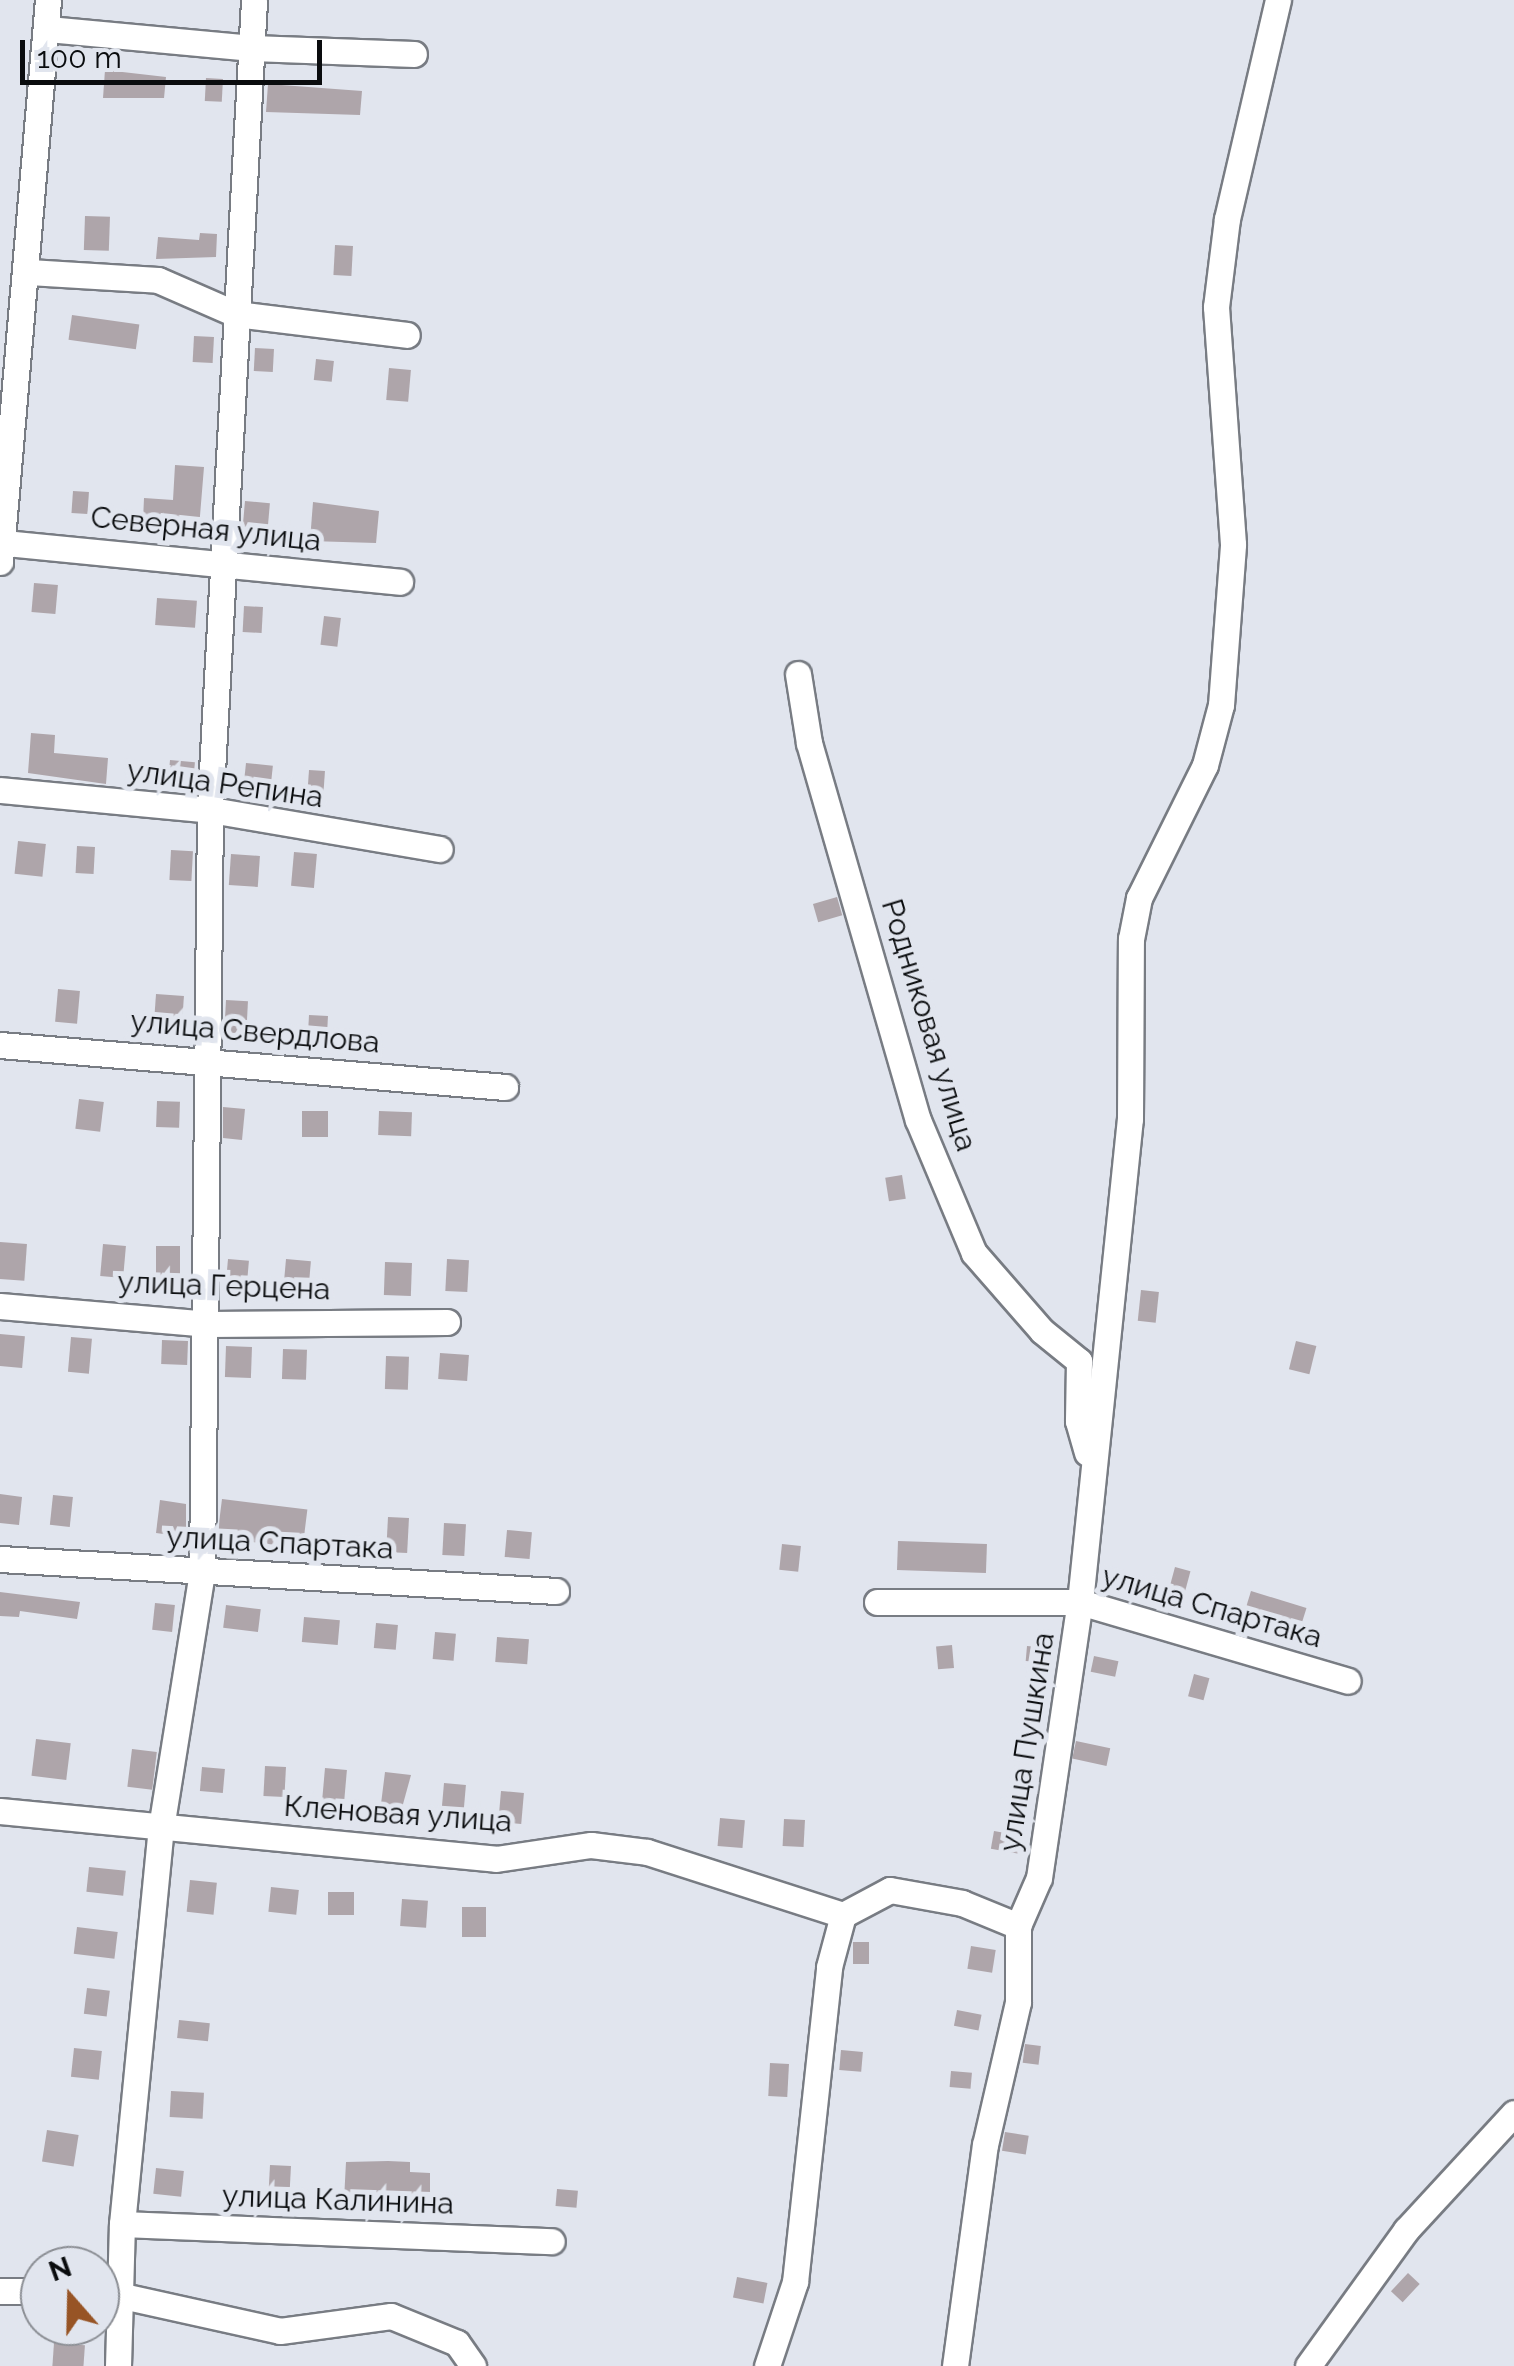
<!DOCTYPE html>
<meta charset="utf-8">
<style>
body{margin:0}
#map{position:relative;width:1514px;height:2366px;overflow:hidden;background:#e1e5ee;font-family:Raleway,sans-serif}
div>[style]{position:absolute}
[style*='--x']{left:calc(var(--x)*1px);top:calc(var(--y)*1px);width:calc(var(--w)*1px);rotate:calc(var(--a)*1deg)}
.building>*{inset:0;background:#aea5aa;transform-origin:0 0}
.roads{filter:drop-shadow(2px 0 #787c83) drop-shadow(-2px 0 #787c83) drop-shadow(0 2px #787c83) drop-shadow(0 -2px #787c83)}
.minor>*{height:25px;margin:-12.5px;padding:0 12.5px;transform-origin:12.5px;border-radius:12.5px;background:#fff}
span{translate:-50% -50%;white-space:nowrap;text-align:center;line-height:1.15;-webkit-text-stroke:10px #e1e5ee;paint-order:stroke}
.street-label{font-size:30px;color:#0a0c0e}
.north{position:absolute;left:20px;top:2246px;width:100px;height:100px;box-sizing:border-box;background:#e1e5ee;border:2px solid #8b8e94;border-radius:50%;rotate:340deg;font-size:28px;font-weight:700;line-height:40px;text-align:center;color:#0a0c0e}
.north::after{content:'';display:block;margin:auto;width:35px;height:45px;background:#975425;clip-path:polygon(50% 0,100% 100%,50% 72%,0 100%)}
.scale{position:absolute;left:20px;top:40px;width:302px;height:45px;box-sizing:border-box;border:5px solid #0a0c0e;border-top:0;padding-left:12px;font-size:30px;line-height:35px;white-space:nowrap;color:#0a0c0e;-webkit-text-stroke:8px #e1e5ee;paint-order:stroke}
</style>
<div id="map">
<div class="building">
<div style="clip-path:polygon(105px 70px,166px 77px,164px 98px,103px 98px)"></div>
<div style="left:206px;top:78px;width:17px;height:23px;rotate:3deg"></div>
<div style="clip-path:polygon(268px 84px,362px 91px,360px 115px,266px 112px)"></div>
<div style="left:85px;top:216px;width:25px;height:34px;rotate:2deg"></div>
<div style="clip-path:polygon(200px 233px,217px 234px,216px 257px,156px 259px,158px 237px,199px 240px)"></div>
<div style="left:335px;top:245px;width:18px;height:30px;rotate:3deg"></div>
<div style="left:72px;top:315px;width:68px;height:25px;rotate:8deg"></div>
<div style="left:194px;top:336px;width:20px;height:26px;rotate:3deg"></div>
<div style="left:255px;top:348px;width:19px;height:23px;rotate:3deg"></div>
<div style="left:316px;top:359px;width:18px;height:21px;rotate:6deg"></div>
<div style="left:389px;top:368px;width:22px;height:32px;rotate:5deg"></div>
<div style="clip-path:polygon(175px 465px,204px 467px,199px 528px,143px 521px,144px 498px,173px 500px)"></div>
<div style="left:73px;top:491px;width:16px;height:22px;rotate:4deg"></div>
<div style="left:245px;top:501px;width:25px;height:31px;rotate:5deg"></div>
<div style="clip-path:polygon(313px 502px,379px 511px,376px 543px,310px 541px)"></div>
<div style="left:34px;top:583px;width:24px;height:29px;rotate:5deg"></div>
<div style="left:157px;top:598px;width:40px;height:27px;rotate:4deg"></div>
<div style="left:244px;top:606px;width:19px;height:26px;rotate:3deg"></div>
<div style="left:324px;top:616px;width:17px;height:29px;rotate:7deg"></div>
<div style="clip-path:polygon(31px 733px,55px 735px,54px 753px,108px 758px,106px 784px,28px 773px)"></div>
<div style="left:170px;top:760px;width:25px;height:29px;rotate:5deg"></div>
<div style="left:246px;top:763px;width:27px;height:33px;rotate:6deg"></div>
<div style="left:309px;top:770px;width:16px;height:22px;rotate:4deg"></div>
<div style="left:18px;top:841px;width:28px;height:33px;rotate:6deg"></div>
<div style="left:77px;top:846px;width:18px;height:27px;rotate:3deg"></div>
<div style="left:171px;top:850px;width:22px;height:30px;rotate:3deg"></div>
<div style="left:294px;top:852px;width:23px;height:34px;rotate:5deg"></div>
<div style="left:231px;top:854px;width:29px;height:31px;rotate:4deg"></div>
<div style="left:837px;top:897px;width:19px;height:25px;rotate:74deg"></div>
<div style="left:58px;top:989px;width:22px;height:33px;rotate:5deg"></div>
<div style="left:156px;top:994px;width:28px;height:36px;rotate:4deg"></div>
<div style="left:226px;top:1000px;width:22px;height:38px;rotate:3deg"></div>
<div style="left:309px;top:1015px;width:19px;height:26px;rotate:3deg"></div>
<div style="left:79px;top:1099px;width:25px;height:30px;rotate:7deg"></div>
<div style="left:157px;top:1101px;width:23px;height:26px;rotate:2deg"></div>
<div style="clip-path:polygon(223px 1107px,245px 1109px,242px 1140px,223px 1138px)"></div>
<div style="left:302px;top:1111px;width:26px;height:26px"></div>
<div style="left:379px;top:1111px;width:33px;height:24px;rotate:2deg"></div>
<div style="left:902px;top:1175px;width:24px;height:17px;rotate:81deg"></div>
<div style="left:0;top:1242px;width:27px;height:37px;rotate:4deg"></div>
<div style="left:103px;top:1244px;width:23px;height:32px;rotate:5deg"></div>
<div style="left:156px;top:1246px;width:24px;height:39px"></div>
<div style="left:228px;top:1259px;width:21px;height:28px;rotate:5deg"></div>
<div style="left:286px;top:1259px;width:25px;height:33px;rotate:5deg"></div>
<div style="left:447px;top:1259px;width:22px;height:32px;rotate:3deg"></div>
<div style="left:385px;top:1262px;width:27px;height:33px;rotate:2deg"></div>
<div style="left:1141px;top:1290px;width:18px;height:31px;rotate:6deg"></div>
<div style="left:0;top:1334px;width:25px;height:32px;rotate:5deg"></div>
<div style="left:71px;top:1337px;width:21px;height:35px;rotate:5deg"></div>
<div style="left:162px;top:1340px;width:26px;height:24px;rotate:2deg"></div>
<div style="left:1296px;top:1341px;width:21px;height:29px;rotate:14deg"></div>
<div style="left:226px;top:1346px;width:26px;height:31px;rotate:2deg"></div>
<div style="left:283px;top:1349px;width:24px;height:30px;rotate:2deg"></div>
<div style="left:440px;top:1353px;width:29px;height:26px;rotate:4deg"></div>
<div style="left:386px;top:1356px;width:23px;height:33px;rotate:2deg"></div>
<div style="clip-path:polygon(0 1494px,22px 1497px,19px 1525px,0 1523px)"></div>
<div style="left:53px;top:1495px;width:20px;height:30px;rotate:6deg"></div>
<div style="left:222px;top:1499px;width:86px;height:39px;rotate:7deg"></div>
<div style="clip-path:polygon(160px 1500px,186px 1504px,186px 1537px,156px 1533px)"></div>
<div style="left:388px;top:1517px;width:21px;height:35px;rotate:3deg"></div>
<div style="left:444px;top:1523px;width:22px;height:32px;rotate:3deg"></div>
<div style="left:507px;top:1530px;width:25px;height:27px;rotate:5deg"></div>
<div style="left:898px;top:1541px;width:89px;height:29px;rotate:2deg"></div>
<div style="left:782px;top:1544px;width:19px;height:26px;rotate:6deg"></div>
<div style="left:1175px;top:1567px;width:16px;height:28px;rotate:15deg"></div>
<div style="left:1251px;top:1591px;width:58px;height:20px;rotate:17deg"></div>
<div style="clip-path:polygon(0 1592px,80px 1602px,77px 1619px,20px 1611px,19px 1617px,0 1616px)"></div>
<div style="left:155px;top:1603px;width:20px;height:27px;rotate:6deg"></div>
<div style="left:226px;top:1605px;width:35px;height:23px;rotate:7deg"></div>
<div style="left:304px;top:1617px;width:36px;height:25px;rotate:5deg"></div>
<div style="left:376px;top:1623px;width:22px;height:25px;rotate:5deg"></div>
<div style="left:435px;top:1632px;width:21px;height:27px;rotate:5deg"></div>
<div style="left:497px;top:1637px;width:32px;height:25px;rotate:4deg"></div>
<div style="left:952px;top:1645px;width:23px;height:16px;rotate:85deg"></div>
<div style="left:1027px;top:1646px;width:25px;height:15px;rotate:5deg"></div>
<div style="left:1094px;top:1656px;width:25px;height:16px;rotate:12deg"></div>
<div style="left:1194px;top:1674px;width:16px;height:23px;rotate:15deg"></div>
<div style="left:36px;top:1739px;width:35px;height:37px;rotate:7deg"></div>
<div style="left:1076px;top:1741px;width:35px;height:18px;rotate:12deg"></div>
<div style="left:132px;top:1749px;width:25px;height:38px;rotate:7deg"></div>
<div style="left:265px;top:1766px;width:21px;height:30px;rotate:3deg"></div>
<div style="left:202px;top:1767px;width:23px;height:24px;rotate:5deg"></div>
<div style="left:325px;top:1768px;width:22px;height:33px;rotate:5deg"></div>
<div style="clip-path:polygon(385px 1772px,411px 1775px,400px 1815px,380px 1812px)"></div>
<div style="left:444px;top:1783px;width:22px;height:36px;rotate:5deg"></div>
<div style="left:501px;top:1791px;width:23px;height:31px;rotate:5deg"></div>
<div style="left:720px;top:1818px;width:25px;height:28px;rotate:5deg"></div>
<div style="left:784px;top:1819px;width:21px;height:27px;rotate:3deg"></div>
<div style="left:994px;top:1831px;width:27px;height:18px;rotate:10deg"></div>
<div style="left:89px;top:1867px;width:37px;height:25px;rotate:6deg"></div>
<div style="left:190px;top:1880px;width:27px;height:32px;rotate:6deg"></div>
<div style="left:271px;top:1887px;width:28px;height:25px;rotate:6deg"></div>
<div style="left:328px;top:1892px;width:26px;height:23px"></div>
<div style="left:402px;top:1899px;width:26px;height:27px;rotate:4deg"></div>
<div style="left:462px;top:1907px;width:24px;height:30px"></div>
<div style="left:77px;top:1927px;width:41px;height:27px;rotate:7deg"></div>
<div style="left:853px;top:1942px;width:16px;height:22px"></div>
<div style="left:971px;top:1946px;width:25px;height:23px;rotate:9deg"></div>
<div style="left:87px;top:1988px;width:23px;height:26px;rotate:7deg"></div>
<div style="left:957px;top:2010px;width:25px;height:16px;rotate:11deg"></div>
<div style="left:179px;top:2020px;width:31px;height:18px;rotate:6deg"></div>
<div style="left:1025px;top:2044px;width:16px;height:19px;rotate:7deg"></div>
<div style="left:74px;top:2048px;width:28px;height:29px;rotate:6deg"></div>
<div style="left:841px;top:2050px;width:22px;height:20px;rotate:5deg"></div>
<div style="left:770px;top:2063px;width:19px;height:33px;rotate:3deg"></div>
<div style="left:951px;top:2071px;width:21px;height:16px;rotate:5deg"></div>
<div style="left:171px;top:2091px;width:33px;height:26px;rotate:3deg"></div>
<div style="left:47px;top:2130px;width:32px;height:32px;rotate:9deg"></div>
<div style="left:1005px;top:2132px;width:24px;height:19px;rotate:9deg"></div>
<div style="clip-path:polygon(388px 2161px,410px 2162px,410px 2172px,430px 2173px,430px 2201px,344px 2200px,346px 2162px)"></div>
<div style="left:270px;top:2165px;width:21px;height:36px;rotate:3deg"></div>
<div style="left:156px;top:2168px;width:28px;height:26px;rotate:6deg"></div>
<div style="left:557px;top:2189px;width:21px;height:17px;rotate:5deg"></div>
<div style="left:1408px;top:2273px;width:16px;height:25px;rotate:43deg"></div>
<div style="left:737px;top:2277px;width:31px;height:21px;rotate:11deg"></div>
<div style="left:54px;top:2343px;width:31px;height:23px;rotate:4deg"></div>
</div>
<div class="roads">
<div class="minor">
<div style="--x:48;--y:29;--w:205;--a:5.3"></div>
<div style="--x:252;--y:48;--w:162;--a:2.1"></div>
<div style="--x:29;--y:272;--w:129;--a:3.5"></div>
<div style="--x:158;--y:280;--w:85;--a:23.6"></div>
<div style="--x:236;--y:314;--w:172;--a:7"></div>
<div style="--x:5;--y:543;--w:397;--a:5.6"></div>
<div style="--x:0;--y:562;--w:564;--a:-85.12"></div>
<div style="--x:798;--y:674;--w:70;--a:80.9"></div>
<div style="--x:809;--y:743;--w:392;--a:73.9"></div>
<div style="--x:918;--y:1120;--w:144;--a:67.2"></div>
<div style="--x:974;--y:1253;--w:103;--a:48.9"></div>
<div style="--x:1042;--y:1331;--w:48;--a:39"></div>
<div style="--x:1079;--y:1361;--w:60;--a:91"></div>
<div style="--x:1078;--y:1421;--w:33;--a:74"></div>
<div style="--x:0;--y:790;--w:212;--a:5.4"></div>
<div style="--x:211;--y:810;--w:232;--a:9.7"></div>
<div style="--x:0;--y:1045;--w:507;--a:4.75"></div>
<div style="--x:0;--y:1306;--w:210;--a:4.9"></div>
<div style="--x:209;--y:1324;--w:238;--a:-0.5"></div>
<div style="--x:0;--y:1559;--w:557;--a:3.29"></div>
<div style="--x:877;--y:1602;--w:203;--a:0"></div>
<div style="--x:1080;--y:1602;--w:279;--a:16.4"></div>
<div style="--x:0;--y:1811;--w:498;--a:5.5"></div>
<div style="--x:496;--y:1859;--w:96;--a:-8.4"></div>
<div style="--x:591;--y:1845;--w:56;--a:7.1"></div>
<div style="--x:647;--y:1852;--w:206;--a:17.8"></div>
<div style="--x:122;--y:2224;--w:430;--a:2.3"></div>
<div style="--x:0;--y:2291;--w:40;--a:0"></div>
<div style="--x:100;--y:2291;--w:184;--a:12.5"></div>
<div style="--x:280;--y:2331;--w:112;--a:-7.7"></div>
<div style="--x:391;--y:2316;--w:71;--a:22.2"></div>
<div style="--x:457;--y:2343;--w:28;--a:55"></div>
<div style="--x:118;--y:2366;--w:142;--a:-88.4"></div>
<div style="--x:122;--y:2224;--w:398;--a:-84.4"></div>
<div style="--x:161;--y:1828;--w:259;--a:-80.9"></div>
<div style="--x:202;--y:1572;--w:764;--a:-89.4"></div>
<div style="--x:210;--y:808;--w:809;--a:-86.88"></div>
<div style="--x:767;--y:2366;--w:89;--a:-71.6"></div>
<div style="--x:795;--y:2282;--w:317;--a:-83.8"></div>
<div style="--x:829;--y:1967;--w:54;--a:-74.9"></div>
<div style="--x:843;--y:1915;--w:53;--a:-28"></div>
<div style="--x:890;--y:1890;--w:73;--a:10.2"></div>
<div style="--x:962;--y:1903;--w:61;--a:22.3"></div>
<div style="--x:955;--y:2366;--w:223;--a:-82.3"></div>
<div style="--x:985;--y:2145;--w:147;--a:-77"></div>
<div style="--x:1018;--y:2002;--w:76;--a:-90"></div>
<div style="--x:1018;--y:1926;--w:52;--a:-66.4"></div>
<div style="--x:1039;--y:1878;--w:279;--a:-81.6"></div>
<div style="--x:1080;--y:1602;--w:486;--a:-84.1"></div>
<div style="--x:1130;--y:1119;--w:180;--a:-89.7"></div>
<div style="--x:1131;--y:939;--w:42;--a:-79"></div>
<div style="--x:1139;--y:898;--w:148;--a:-63.6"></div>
<div style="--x:1205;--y:765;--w:62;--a:-75.1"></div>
<div style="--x:1221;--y:705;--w:161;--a:-85.7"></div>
<div style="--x:1233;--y:544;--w:238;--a:-94.1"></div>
<div style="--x:1216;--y:307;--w:89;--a:-82.9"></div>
<div style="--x:1227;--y:219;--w:225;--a:-76.9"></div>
<div style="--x:1308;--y:2366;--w:168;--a:-54.2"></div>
<div style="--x:1406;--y:2230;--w:159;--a:-47.3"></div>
</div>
</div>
<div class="street-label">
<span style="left:206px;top:529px;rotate:6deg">Северная улица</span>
<span style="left:225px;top:784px;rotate:8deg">улица Репина</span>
<span style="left:929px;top:1025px;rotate:73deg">Родниковая улица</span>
<span style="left:255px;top:1032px;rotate:5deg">улица Свердлова</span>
<span style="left:224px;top:1286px;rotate:2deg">улица Герцена</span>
<span style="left:280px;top:1543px;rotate:3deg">улица Спартака</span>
<span style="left:1212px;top:1607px;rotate:16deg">улица Спартака</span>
<span style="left:1027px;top:1742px;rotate:-81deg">улица Пушкина</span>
<span style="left:398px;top:1814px;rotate:4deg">Кленовая улица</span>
<span style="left:338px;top:2200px;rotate:2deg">улица Калинина</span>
</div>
<div class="north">N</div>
<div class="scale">100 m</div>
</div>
